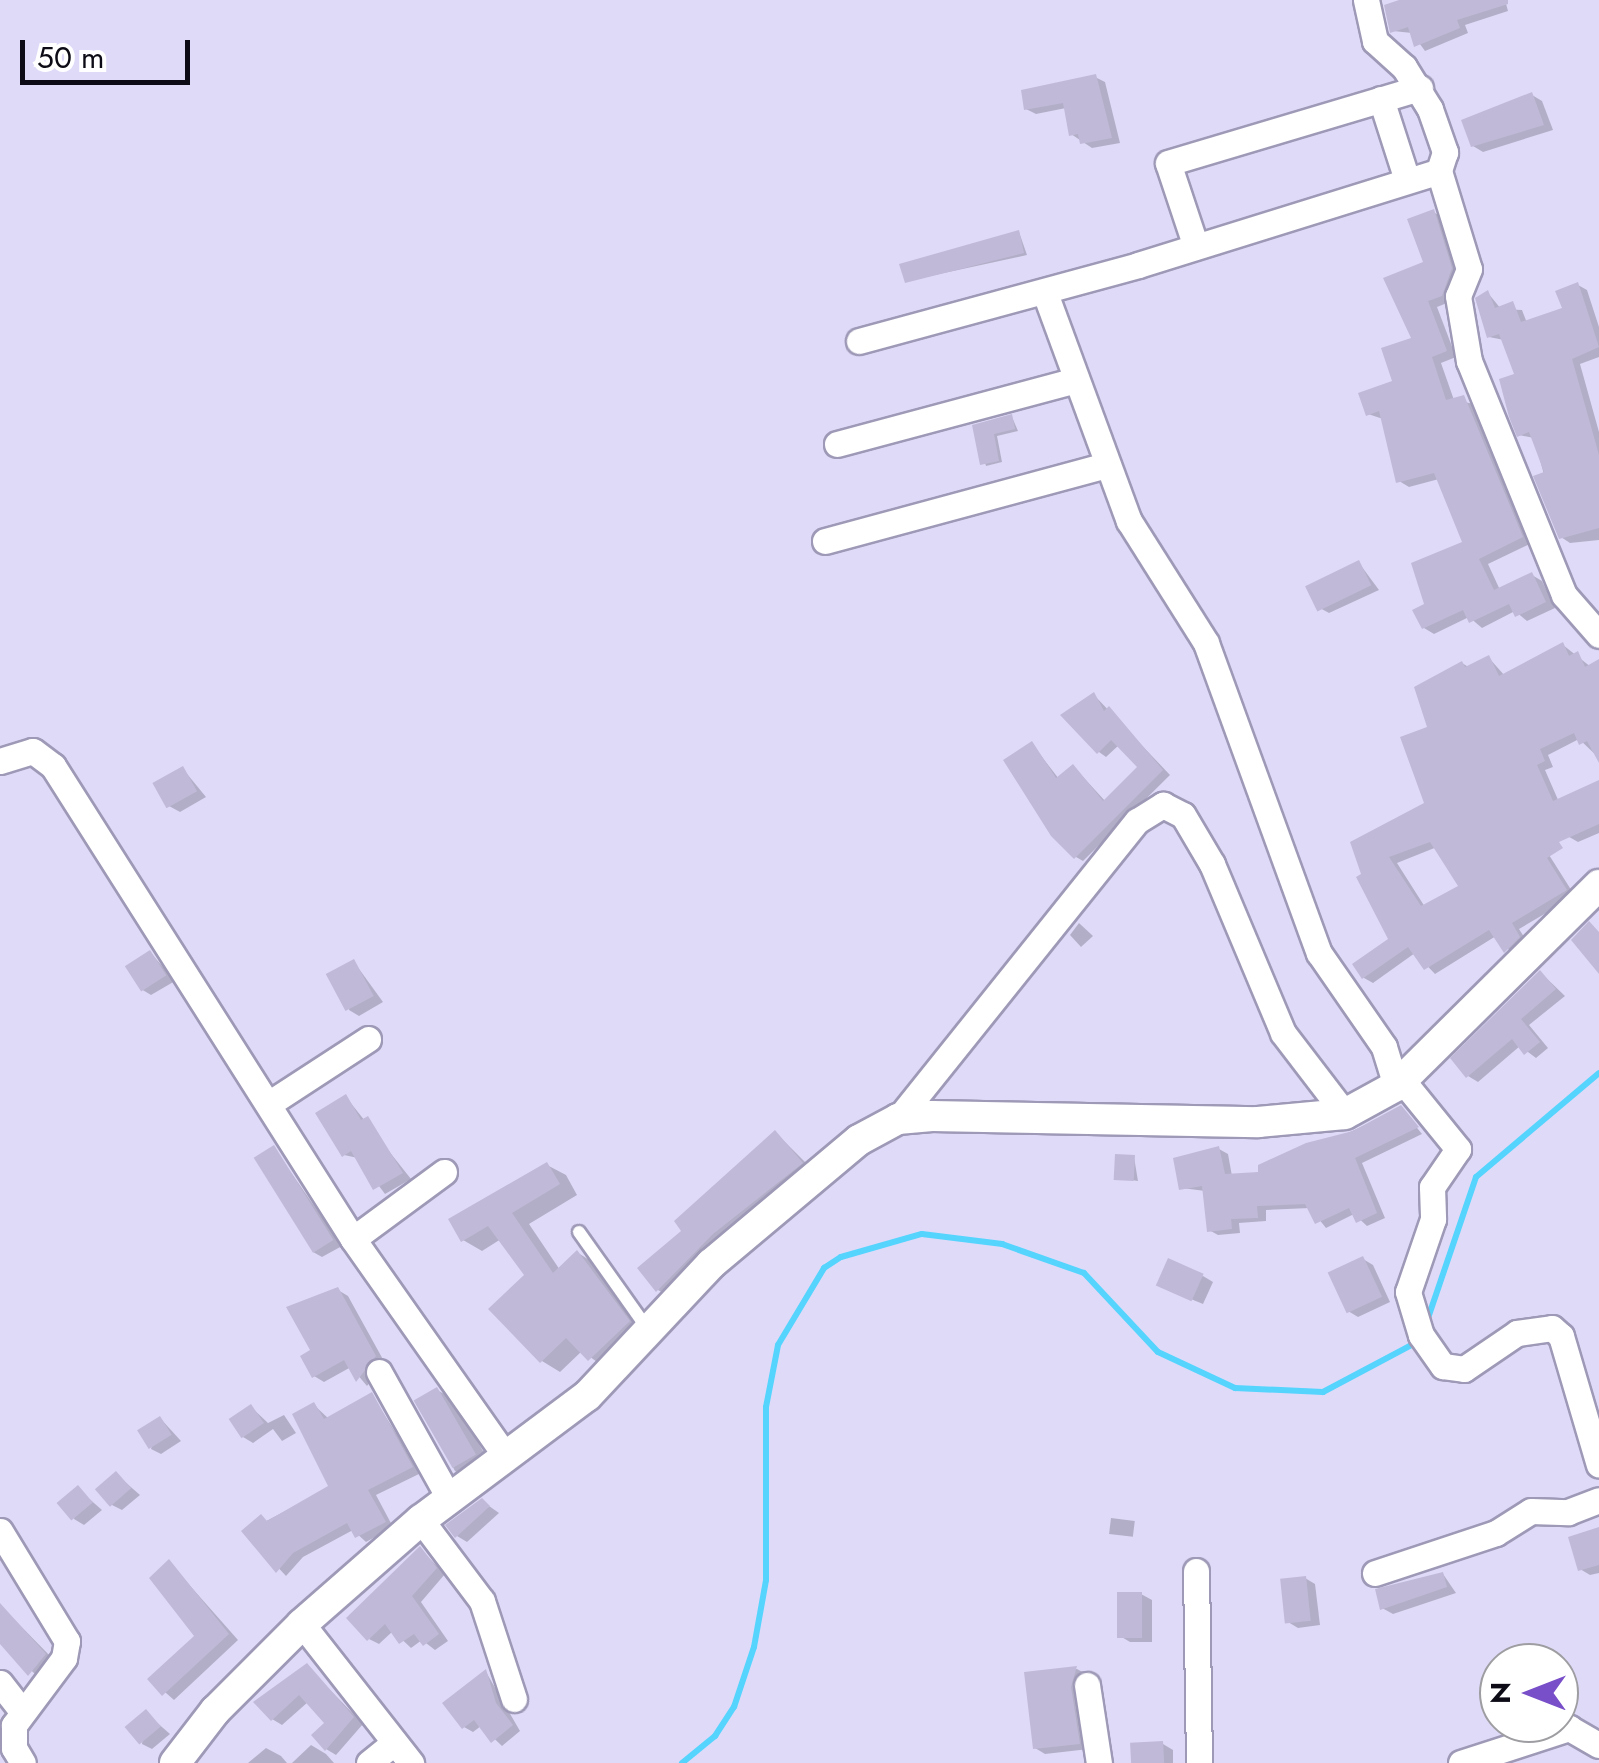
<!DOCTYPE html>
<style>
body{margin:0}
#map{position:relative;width:1599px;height:1763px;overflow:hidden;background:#e0daf9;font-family:Jost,sans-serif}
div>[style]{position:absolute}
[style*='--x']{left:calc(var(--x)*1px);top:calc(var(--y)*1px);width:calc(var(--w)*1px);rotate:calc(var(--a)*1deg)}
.shadow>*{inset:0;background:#0003;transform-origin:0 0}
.stream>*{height:6px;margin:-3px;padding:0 3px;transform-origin:3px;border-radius:3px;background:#55d4fd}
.building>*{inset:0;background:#c0bad8;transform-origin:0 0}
.roads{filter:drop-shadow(2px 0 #9e99b6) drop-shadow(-2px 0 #9e99b6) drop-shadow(0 2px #9e99b6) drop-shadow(0 -2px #9e99b6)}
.service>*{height:12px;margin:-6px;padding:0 6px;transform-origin:6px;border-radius:6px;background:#fff}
.minor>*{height:25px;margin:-12.5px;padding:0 12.5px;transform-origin:12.5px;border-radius:12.5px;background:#fff}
.tertiary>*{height:30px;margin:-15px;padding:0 15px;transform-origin:15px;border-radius:15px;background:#fff}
span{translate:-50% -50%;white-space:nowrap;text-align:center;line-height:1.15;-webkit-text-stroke:9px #fff;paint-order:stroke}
.north{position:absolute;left:1479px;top:1643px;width:100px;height:100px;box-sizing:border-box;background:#fff;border:2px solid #9e9da1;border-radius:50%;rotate:270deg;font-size:28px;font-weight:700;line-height:40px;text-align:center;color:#0d0b15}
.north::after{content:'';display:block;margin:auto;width:35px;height:45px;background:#784fc8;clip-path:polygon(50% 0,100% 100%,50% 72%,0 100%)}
.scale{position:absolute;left:20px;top:40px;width:170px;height:45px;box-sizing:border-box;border:5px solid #0d0b15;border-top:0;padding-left:12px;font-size:30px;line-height:35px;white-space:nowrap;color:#0d0b15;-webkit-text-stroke:8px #fff;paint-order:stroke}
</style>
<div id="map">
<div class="shadow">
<div style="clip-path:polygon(1416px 0,1505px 0,1508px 11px,1465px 25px,1468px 33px,1425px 51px,1412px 33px,1393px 31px)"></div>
<div style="clip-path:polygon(1095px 77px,1105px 82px,1120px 143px,1092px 148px,1071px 134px,1066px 108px,1036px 114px,1026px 109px)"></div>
<div style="clip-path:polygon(1532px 95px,1542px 101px,1553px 130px,1483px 152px,1473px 146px)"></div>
<div style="clip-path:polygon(1433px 212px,1444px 218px,1461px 275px,1452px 301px,1437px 307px,1456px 357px,1441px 363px,1454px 400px,1474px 404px,1532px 543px,1488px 564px,1500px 590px,1532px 575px,1542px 581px,1555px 608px,1527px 621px,1515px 611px,1482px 628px,1469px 617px,1434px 634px,1424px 628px,1427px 605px,1465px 543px,1439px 479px,1409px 487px,1399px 481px,1383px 419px,1368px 414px,1395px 383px,1415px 339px)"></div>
<div style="clip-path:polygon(1019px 232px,1027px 255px,907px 281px)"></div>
<div style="clip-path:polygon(1578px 285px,1587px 290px,1599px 327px,1599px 357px,1580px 364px,1599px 432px,1599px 540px,1570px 543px,1561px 537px,1534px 438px,1519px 435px,1517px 375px,1504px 340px,1489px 337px,1488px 293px,1501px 309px,1522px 310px,1527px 323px,1565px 309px)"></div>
<div style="clip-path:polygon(1012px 417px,1018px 431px,997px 436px,1002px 462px,986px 466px,975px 427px)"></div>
<div style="clip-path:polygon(1359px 563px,1379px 590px,1329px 613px,1318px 607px)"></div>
<div style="clip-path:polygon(evenodd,1563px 645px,1591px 667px,1599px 662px,1599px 758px,1579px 739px,1548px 755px,1553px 767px,1545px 770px,1559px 802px,1599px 783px,1599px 833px,1578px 842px,1520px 809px,1575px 896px,1519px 929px,1528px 943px,1515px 956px,1496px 936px,1435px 974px,1415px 953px,1373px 983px,1364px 978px,1355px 964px,1391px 940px,1360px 878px,1427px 804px,1430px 729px,1462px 663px,1470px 668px,1489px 658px,1505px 676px,1563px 645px,1437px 847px,1462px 887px,1425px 907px,1397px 863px,1437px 847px)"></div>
<div style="clip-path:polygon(1094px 695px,1170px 775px,1083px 861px,1076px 857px,1032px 744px,1059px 779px,1074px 767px,1106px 802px,1141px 767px,1119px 745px,1106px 757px,1099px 752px)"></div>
<div style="clip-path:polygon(183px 769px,206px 797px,180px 812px,169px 806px)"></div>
<div style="clip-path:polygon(1079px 923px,1093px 936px,1081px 947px,1070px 935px)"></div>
<div style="clip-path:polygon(150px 952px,175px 981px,151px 995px,141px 989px)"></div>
<div style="clip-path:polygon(354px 962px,383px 1002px,359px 1016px,349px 1010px)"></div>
<div style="clip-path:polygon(1541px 973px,1565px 996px,1529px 1025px,1548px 1048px,1536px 1058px,1520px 1046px,1478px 1082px,1468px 1076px)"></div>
<div style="clip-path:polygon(346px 1097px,411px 1179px,385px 1194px,358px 1158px,344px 1155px)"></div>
<div style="clip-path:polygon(1401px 1108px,1422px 1134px,1362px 1163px,1385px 1218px,1367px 1226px,1354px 1214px,1326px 1228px,1310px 1208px,1266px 1210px,1266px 1221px,1239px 1223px,1240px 1233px,1218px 1235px,1209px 1230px,1205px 1191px,1182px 1188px,1219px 1149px,1228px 1154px,1232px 1176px,1261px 1174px)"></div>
<div style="clip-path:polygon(776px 1133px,815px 1172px,672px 1298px,658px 1290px,685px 1231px)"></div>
<div style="clip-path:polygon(274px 1148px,342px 1246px,322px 1257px,313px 1252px)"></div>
<div style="clip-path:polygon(1134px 1157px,1138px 1181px,1117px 1178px)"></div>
<div style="clip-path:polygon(547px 1165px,566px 1175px,577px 1195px,529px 1224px,560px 1270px,578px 1253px,596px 1264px,647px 1332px,608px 1370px,582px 1351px,560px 1372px,542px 1361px,491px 1310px,527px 1275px,501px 1239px,482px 1251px,463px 1240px)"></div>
<div style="clip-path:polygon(1363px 1259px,1373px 1265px,1390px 1302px,1358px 1317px,1348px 1311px)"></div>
<div style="clip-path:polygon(1203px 1276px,1213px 1282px,1203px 1304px,1169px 1290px)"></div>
<div style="clip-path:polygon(338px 1290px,348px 1296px,385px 1363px,367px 1386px,351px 1367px,324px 1382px,314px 1376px,313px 1351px)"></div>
<div style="clip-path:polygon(437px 1390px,453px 1399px,491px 1465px,471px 1480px,455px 1471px,417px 1401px)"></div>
<div style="clip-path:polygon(372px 1395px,421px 1473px,376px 1495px,393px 1527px,366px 1542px,353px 1530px,303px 1557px,286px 1576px,245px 1532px,332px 1487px,314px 1405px,329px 1419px)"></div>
<div style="clip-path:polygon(251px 1407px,268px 1423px,284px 1415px,296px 1433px,282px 1441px,273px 1429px,253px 1443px,243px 1437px)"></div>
<div style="clip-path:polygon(160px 1418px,181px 1441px,161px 1454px,151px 1449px)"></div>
<div style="clip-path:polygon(116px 1474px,140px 1495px,122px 1510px,112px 1505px)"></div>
<div style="clip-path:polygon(78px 1489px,102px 1510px,84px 1525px,74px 1519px)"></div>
<div style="clip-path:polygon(482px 1501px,499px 1513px,467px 1542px,457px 1536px)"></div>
<div style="left:1111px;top:1518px;width:24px;height:16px;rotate:7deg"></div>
<div style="clip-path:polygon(1599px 1530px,1599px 1573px,1590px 1575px,1580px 1569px)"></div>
<div style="clip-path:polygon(420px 1549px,445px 1574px,421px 1602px,448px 1641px,435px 1650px,422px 1640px,411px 1648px,393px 1631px,379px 1644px,369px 1639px)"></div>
<div style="clip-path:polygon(169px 1562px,238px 1640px,174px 1700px,150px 1679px,197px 1636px)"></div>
<div style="clip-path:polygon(1443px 1574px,1456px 1593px,1393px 1614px,1382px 1608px)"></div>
<div style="clip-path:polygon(1305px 1578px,1315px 1584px,1320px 1625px,1298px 1628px,1288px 1622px)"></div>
<div style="clip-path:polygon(1141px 1594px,1152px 1600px,1152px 1642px,1130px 1642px,1120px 1636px)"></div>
<div style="clip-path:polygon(3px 1608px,55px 1661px,40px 1679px,0 1640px)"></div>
<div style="clip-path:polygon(307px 1666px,363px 1724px,336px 1755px,326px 1749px,327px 1724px,308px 1702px,282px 1725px,272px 1719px)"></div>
<div style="clip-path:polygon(1077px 1669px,1086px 1674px,1089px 1749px,1045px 1754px,1035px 1748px,1027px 1674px)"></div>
<div style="clip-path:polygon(486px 1672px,520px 1731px,502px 1746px,481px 1726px,473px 1732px,464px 1727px)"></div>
<div style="clip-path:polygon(146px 1713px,170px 1734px,152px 1749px,142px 1744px)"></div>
<div style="clip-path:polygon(1163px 1744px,1173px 1750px,1173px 1763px,1133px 1763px)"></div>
<div style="clip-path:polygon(311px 1745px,326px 1754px,334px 1763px,292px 1763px)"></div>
<div style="clip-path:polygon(266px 1748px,281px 1756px,287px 1763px,248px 1763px)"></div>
</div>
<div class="stream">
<div style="--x:1427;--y:1321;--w:152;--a:-71.2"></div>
<div style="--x:1476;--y:1177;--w:161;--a:-40.2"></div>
<div style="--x:682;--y:1763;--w:43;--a:-39.3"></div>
<div style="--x:715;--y:1736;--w:35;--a:-57"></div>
<div style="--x:734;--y:1707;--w:63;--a:-71.6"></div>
<div style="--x:754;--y:1647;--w:68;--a:-79.8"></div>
<div style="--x:766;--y:1580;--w:173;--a:-90"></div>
<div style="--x:766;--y:1407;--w:63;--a:-79"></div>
<div style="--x:778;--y:1345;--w:90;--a:-59.1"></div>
<div style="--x:824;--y:1268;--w:20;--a:-33"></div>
<div style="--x:841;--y:1257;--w:84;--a:-15.9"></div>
<div style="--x:922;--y:1234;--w:81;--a:7.1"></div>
<div style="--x:1002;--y:1244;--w:87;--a:19.5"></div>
<div style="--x:1084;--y:1273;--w:108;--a:46.9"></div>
<div style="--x:1158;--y:1352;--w:85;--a:25.1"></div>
<div style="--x:1235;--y:1388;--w:88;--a:2.6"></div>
<div style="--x:1323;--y:1392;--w:109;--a:-28"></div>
</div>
<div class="building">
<div style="clip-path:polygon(1399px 0,1508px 0,1508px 4px,1457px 20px,1460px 28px,1414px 47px,1408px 27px,1390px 33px,1384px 5px)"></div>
<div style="clip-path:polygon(1096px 74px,1112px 138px,1080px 144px,1078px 134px,1069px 136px,1063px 103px,1024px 110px,1021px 90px)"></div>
<div style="clip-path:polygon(1532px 92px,1544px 125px,1471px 147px,1461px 120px)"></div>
<div style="clip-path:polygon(1434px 209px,1452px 268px,1442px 296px,1428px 301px,1447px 351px,1432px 357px,1446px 400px,1464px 395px,1523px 537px,1479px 559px,1494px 590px,1532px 572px,1546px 602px,1515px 617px,1509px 604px,1469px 623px,1463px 610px,1422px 629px,1412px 610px,1424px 604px,1411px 563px,1462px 542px,1434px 473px,1396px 483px,1379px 411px,1366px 416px,1358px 393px,1392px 381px,1381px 348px,1411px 338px,1383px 278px,1423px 262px,1407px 219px)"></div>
<div style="clip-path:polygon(1019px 230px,1024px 253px,905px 283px,899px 264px)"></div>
<div style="clip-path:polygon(1578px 282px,1599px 347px,1572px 359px,1599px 455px,1599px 528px,1559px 539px,1533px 476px,1544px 472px,1529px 432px,1517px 437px,1509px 417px,1499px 379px,1514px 374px,1499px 334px,1487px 338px,1475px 298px,1488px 290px,1495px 308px,1513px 301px,1521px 322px,1562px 308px,1555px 291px)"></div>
<div style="clip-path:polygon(1012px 414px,1015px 429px,994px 434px,999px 461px,980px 465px,972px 425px)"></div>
<div style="left:1359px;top:560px;width:28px;height:60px;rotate:64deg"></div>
<div style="clip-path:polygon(evenodd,1563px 642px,1569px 656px,1578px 651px,1585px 667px,1599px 659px,1599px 763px,1587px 741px,1579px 745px,1574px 733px,1540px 749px,1545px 761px,1537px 765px,1553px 801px,1599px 780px,1599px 824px,1559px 842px,1563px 848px,1547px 858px,1567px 890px,1512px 923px,1520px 937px,1504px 953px,1489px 930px,1424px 970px,1408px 947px,1362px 979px,1352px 964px,1388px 939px,1356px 877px,1361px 874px,1350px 842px,1424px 803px,1400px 737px,1427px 727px,1414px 687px,1462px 661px,1465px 667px,1489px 655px,1499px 676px,1563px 642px,1430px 842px,1458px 886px,1421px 906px,1389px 857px,1430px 842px)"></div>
<div style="clip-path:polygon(1094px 692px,1104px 711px,1109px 706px,1163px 770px,1074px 859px,1051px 836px,1003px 760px,1032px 741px,1056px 778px,1073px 764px,1103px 801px,1137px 767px,1111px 740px,1097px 754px,1060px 715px)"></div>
<div style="left:183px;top:766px;width:29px;height:35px;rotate:61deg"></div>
<div style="clip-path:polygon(1589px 921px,1599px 932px,1599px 974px,1571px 940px)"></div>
<div style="left:150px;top:950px;width:30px;height:30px;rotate:57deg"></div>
<div style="left:354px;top:959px;width:42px;height:32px;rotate:62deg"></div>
<div style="clip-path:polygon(1540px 970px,1556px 989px,1521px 1019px,1540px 1042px,1524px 1055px,1512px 1039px,1466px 1078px,1450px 1058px)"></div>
<div style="clip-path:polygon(346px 1094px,361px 1120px,368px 1116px,403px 1173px,373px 1190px,351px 1151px,342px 1157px,315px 1113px)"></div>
<div style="clip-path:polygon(1401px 1105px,1419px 1127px,1355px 1158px,1377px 1213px,1356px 1223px,1349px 1208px,1315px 1224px,1305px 1204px,1257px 1206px,1258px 1218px,1231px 1219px,1232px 1229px,1207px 1232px,1202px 1186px,1179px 1190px,1173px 1158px,1219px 1146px,1225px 1174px,1258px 1172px,1258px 1165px,1306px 1143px,1353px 1131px)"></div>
<div style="clip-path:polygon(775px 1130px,803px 1163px,713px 1234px,656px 1292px,637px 1268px,681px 1231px,674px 1221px)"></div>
<div style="left:274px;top:1145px;width:112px;height:24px;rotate:58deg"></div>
<div style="left:1115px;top:1154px;width:20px;height:26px;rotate:3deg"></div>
<div style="clip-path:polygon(547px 1162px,560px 1184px,512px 1213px,553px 1273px,577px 1250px,630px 1321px,588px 1361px,566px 1338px,540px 1363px,488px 1309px,524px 1275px,488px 1226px,461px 1242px,448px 1219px)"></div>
<div style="left:1363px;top:1256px;width:45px;height:39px;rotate:65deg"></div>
<div style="left:1168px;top:1258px;width:39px;height:30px;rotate:24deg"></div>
<div style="clip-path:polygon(338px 1287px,376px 1356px,356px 1382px,344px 1360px,312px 1378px,300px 1356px,310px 1350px,286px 1307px)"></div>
<div style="left:437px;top:1387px;width:78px;height:27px;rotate:60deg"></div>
<div style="clip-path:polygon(372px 1392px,413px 1467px,368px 1490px,386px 1522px,355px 1538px,347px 1523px,293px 1553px,276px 1573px,241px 1531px,261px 1514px,267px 1521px,328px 1486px,292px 1414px,314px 1402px,324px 1419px)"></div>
<div style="left:251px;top:1404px;width:23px;height:27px;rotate:56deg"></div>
<div style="left:160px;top:1416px;width:22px;height:27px;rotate:58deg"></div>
<div style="left:116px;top:1471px;width:23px;height:28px;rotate:49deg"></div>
<div style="left:78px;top:1485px;width:23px;height:28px;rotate:50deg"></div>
<div style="clip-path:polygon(482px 1498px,490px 1506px,455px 1538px,445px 1525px)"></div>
<div style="clip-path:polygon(1599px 1527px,1599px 1565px,1578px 1571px,1568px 1537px)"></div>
<div style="clip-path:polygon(420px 1546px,437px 1568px,412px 1596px,439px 1634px,423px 1646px,414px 1634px,399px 1644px,385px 1624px,367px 1641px,346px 1618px)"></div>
<div style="clip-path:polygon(169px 1559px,229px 1634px,162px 1696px,147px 1679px,194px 1636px,149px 1578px)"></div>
<div style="clip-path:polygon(1443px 1572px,1447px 1587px,1380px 1610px,1375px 1589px)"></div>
<div style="left:1306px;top:1576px;width:45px;height:26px;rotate:84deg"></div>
<div style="left:1117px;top:1592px;width:25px;height:46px"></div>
<div style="clip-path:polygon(0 1603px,46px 1654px,28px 1676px,0 1644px)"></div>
<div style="clip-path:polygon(307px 1663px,354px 1717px,325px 1751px,311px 1735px,324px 1723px,299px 1695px,271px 1721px,253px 1702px)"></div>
<div style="clip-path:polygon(1077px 1666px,1071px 1687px,1080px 1744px,1033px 1749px,1024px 1672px)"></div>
<div style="clip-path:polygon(486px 1669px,496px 1703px,513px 1725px,491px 1743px,474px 1720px,462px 1729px,442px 1703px)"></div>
<div style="left:146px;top:1709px;width:23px;height:28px;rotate:50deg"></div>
<div style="left:1163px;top:1741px;width:22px;height:33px;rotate:87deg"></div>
</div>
<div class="roads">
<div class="service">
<div style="--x:579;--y:1232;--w:118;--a:54.7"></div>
</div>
<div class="minor">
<div style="--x:1366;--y:0;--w:42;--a:77.6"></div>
<div style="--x:1375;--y:41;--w:39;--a:42"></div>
<div style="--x:1404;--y:67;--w:49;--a:58.2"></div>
<div style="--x:1430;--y:109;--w:46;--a:70.8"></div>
<div style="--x:1445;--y:152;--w:20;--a:108"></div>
<div style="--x:1381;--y:99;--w:85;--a:72.2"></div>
<div style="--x:1195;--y:244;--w:85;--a:-108.4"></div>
<div style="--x:1168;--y:163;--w:263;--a:-16.6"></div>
<div style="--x:1045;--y:293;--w:243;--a:69.8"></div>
<div style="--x:1129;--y:521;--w:144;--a:57.7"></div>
<div style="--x:1206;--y:643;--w:330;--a:70"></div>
<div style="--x:1319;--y:953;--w:114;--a:55.3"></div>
<div style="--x:1384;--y:1047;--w:41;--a:72.9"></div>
<div style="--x:859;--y:341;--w:289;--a:-15.2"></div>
<div style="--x:1138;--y:265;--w:315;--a:-17.3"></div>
<div style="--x:1439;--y:171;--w:102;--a:73"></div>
<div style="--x:1469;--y:269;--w:29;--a:112"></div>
<div style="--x:1458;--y:296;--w:66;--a:80.4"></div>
<div style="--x:1469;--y:361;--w:253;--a:67.9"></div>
<div style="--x:1564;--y:595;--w:53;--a:48.8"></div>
<div style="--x:837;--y:444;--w:247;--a:-15"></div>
<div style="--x:825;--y:541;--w:292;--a:-15.1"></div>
<div style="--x:0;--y:761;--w:34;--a:-17"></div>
<div style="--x:33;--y:751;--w:25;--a:37"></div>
<div style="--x:53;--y:766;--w:560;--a:57.62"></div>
<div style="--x:353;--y:1239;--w:263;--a:54.9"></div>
<div style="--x:1402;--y:1080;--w:89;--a:50.9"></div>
<div style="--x:1458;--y:1149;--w:46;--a:124.4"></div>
<div style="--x:1432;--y:1187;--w:32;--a:88"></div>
<div style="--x:1433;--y:1219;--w:77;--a:108.9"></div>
<div style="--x:1408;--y:1292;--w:45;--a:73.2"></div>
<div style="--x:1421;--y:1335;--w:38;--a:55"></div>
<div style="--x:1443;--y:1366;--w:21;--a:8"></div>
<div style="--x:1464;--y:1369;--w:64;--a:-34.2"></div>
<div style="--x:1517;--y:1333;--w:35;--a:-8"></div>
<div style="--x:1552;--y:1328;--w:12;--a:42"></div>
<div style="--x:1561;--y:1336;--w:134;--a:73.6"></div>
<div style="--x:270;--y:1103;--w:117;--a:-33.1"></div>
<div style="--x:898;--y:1119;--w:382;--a:-51.3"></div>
<div style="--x:1137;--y:821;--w:31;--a:-32"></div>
<div style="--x:1163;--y:805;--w:22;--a:27"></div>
<div style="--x:1183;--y:815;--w:57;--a:59.4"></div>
<div style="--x:1212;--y:864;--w:183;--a:67.2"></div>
<div style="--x:1283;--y:1033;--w:102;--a:52.6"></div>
<div style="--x:353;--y:1239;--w:113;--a:-36.4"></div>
<div style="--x:379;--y:1372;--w:144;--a:60.9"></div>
<div style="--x:421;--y:1520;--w:101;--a:53"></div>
<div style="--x:482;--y:1601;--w:103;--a:71.9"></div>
<div style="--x:0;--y:1531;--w:129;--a:58.7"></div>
<div style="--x:67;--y:1641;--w:17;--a:100"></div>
<div style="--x:64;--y:1658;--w:84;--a:126.7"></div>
<div style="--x:14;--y:1725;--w:23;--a:90"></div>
<div style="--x:14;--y:1748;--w:17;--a:59"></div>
<div style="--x:1196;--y:1571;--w:192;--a:89.1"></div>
<div style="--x:1375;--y:1573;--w:127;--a:-18.3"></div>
<div style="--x:1496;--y:1533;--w:41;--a:-32.2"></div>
<div style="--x:1531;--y:1511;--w:37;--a:2"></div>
<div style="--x:1568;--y:1512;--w:33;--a:-21"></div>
<div style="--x:302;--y:1624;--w:177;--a:51.9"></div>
<div style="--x:0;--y:1683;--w:36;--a:52"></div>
<div style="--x:1087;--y:1685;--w:79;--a:81.3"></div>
<div style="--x:369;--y:1763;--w:32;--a:-39"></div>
<div style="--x:1461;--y:1763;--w:114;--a:-18"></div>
<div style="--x:1569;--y:1728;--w:34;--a:30"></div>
</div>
<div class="tertiary">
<div style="--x:175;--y:1763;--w:66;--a:-52.4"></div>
<div style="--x:215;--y:1711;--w:123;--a:-45"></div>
<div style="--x:302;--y:1624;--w:158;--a:-41.2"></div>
<div style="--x:421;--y:1520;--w:207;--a:-36.8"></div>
<div style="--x:587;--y:1396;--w:181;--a:-46.8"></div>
<div style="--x:711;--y:1264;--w:193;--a:-40"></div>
<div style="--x:859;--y:1140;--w:44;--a:-28.3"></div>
<div style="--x:898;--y:1119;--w:34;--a:-5"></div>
<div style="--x:932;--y:1116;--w:326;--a:1.1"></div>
<div style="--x:1258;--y:1122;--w:87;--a:-5.3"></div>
<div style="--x:1345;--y:1114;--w:58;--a:-28.8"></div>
<div style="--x:1396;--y:1086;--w:286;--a:-44.7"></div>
</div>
</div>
<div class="north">N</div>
<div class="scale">50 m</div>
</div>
